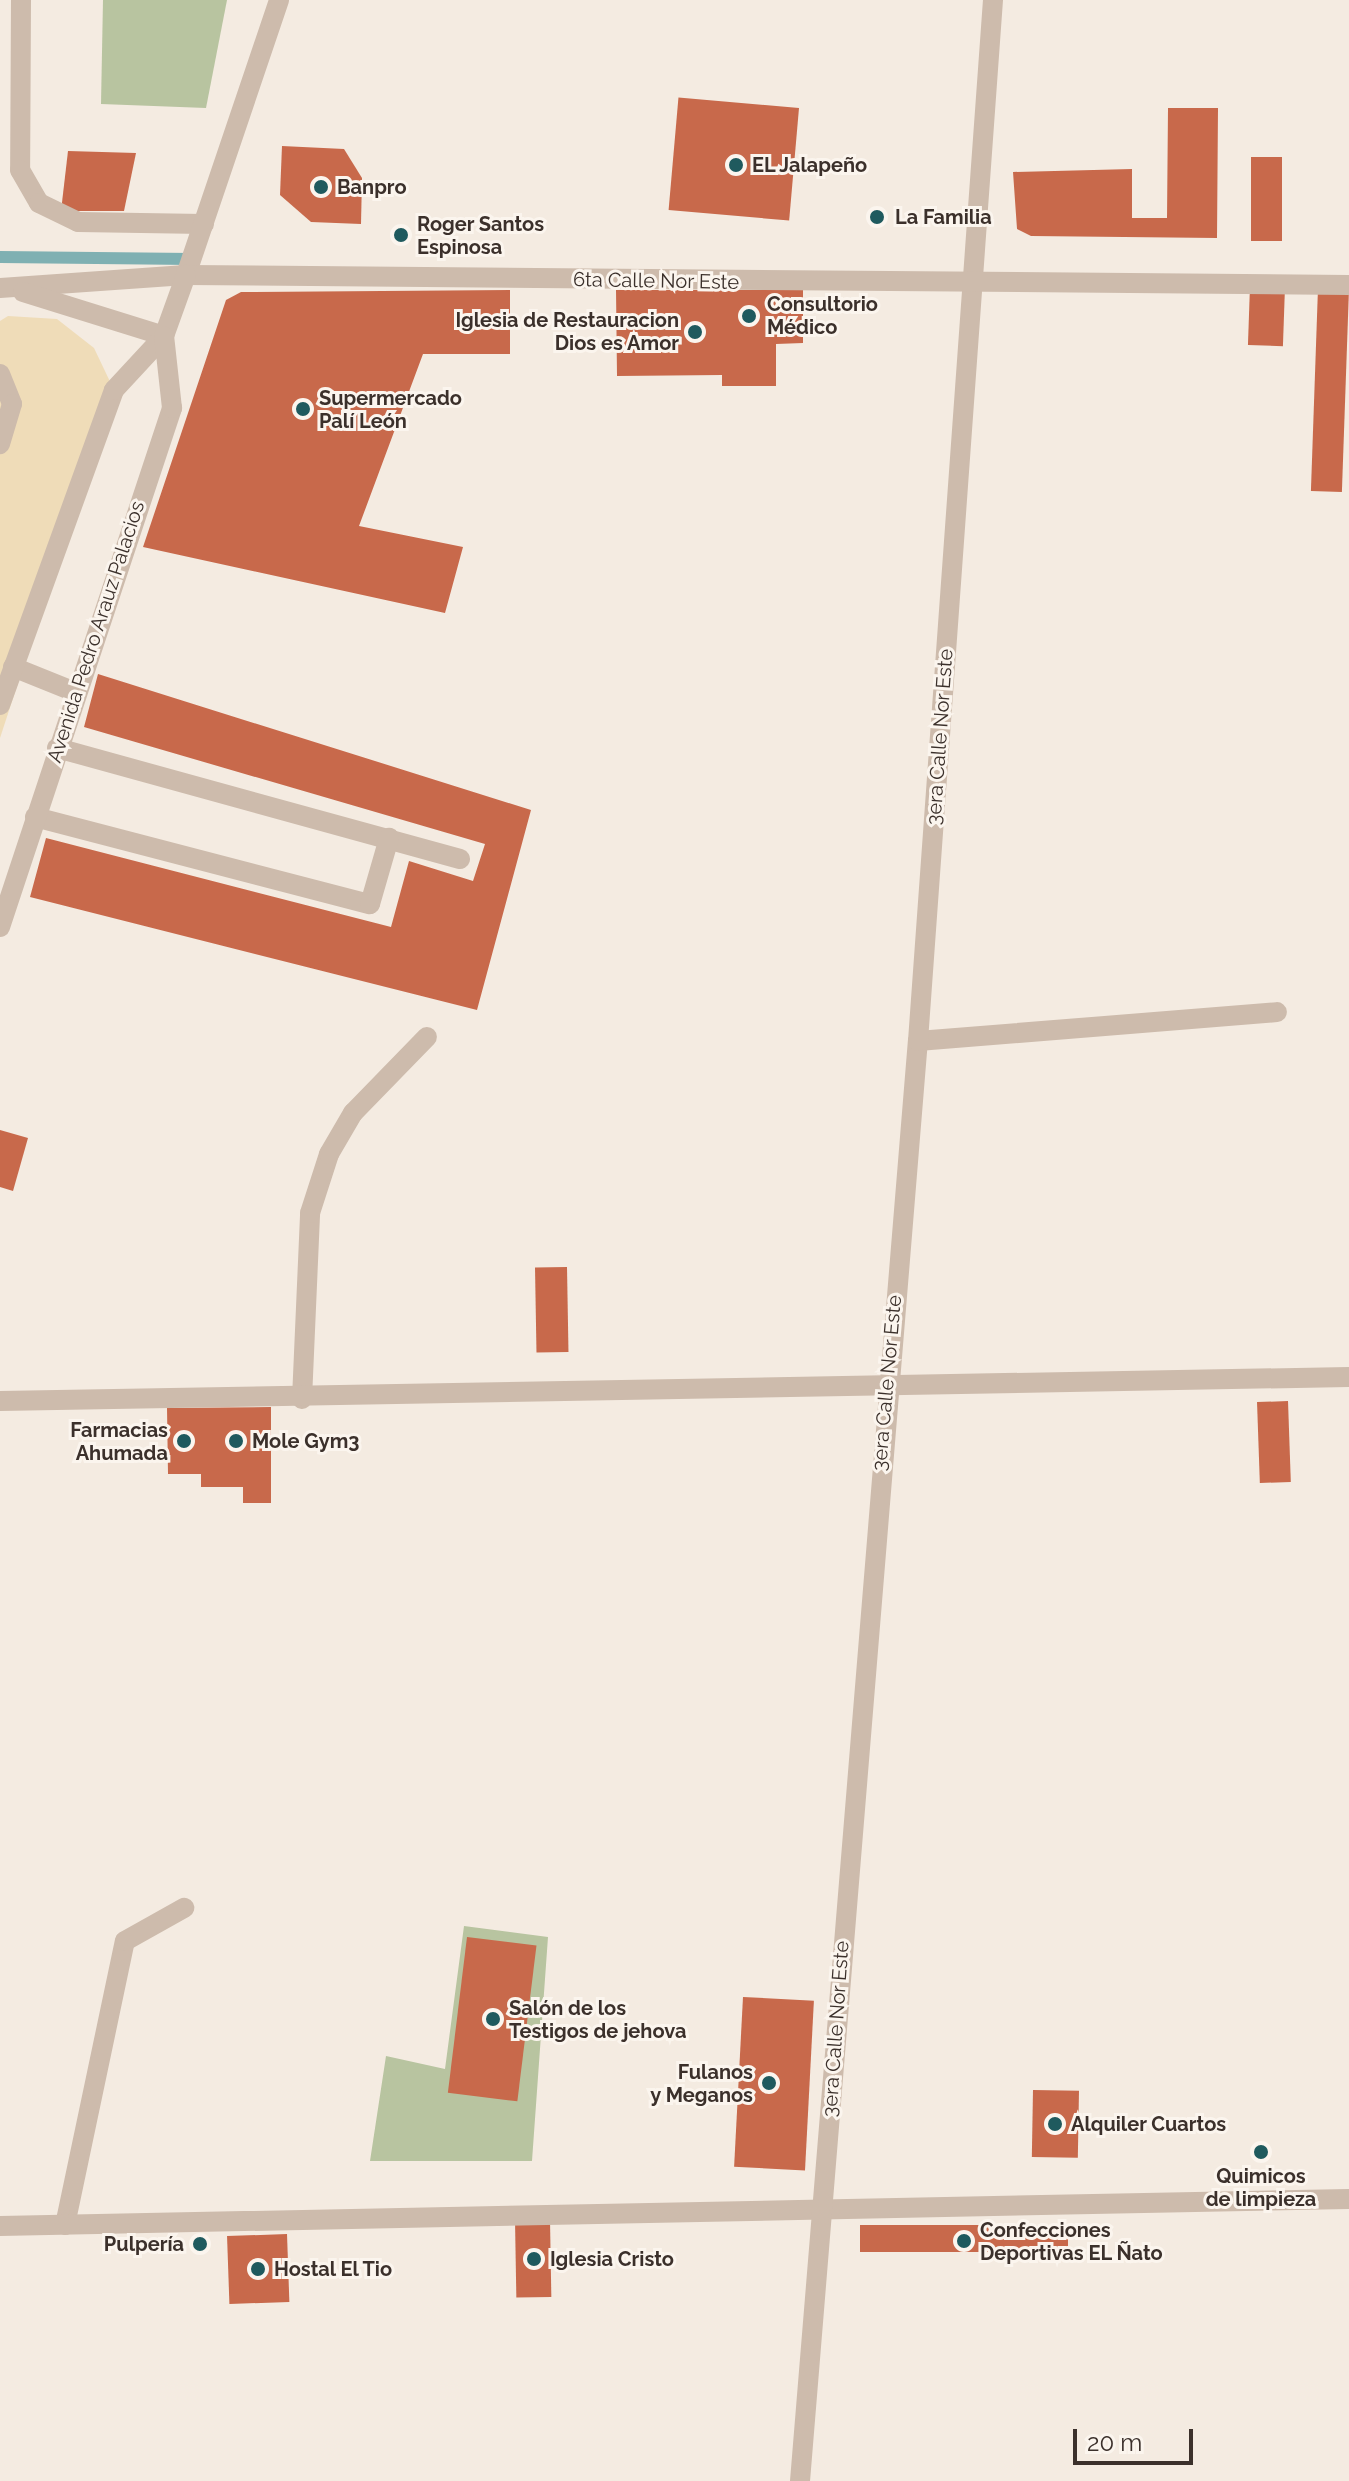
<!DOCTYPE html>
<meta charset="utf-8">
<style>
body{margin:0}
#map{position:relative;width:1349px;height:2481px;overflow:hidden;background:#f4ebe1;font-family:Raleway,sans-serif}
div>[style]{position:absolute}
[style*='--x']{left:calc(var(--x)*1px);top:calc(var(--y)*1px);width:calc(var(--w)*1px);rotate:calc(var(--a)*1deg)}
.green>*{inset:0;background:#b8c4a0}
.sand>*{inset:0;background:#efdcb8}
.stream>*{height:12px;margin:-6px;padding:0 6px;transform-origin:6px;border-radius:6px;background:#7fb0b2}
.building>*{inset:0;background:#c8694b;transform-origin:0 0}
.service>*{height:20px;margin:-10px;padding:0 10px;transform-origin:10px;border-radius:10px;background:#cdbbac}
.pedestrian>*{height:20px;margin:-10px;padding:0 10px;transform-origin:10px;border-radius:10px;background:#cdbbac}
.minor>*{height:20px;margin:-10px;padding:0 10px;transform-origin:10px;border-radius:10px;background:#cdbbac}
.tertiary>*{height:20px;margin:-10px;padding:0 10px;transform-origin:10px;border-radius:10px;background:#cdbbac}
.dots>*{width:22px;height:22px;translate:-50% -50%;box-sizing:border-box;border:4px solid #fbf5ee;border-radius:50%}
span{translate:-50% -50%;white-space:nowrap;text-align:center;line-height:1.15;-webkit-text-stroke:6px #fbf5ee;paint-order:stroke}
.poi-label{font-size:20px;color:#3b302b;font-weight:700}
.left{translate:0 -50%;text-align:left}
.right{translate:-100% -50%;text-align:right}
.street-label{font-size:20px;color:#3b302b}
.scale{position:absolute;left:1073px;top:2429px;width:120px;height:36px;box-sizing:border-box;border:4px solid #3b302b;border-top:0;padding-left:10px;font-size:24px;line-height:28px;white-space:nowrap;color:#3b302b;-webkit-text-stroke:6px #fbf5ee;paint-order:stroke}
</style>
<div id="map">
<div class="green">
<div style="clip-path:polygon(103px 0,227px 0,206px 108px,101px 104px)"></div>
<div style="clip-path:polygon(464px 1926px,548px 1937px,532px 2161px,370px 2161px,386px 2056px,445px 2069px)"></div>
</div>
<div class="sand">
<div style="clip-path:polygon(8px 316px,57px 319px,94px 348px,114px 390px,0 738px,0 321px)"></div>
</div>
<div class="stream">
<div style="--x:0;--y:257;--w:192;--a:0.6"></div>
</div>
<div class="building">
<div style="left:799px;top:108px;width:113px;height:121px;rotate:95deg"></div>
<div style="clip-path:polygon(1168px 108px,1218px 108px,1217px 238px,1031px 236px,1017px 229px,1013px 172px,1132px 169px,1132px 218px,1167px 218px)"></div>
<div style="clip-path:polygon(282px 146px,344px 149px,362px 178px,361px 224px,311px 222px,280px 195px)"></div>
<div style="clip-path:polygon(68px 151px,136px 153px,124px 211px,61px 211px)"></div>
<div style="left:1251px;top:157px;width:31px;height:84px"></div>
<div style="left:1250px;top:286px;width:35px;height:59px;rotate:2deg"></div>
<div style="left:1318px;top:288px;width:31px;height:203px;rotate:2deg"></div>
<div style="clip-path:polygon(510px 290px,510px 354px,423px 354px,359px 526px,463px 547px,445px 613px,143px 547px,226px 300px,241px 292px)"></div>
<div style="clip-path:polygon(616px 290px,803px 290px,803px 343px,776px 344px,776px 386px,722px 386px,722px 375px,617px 376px)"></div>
<div style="clip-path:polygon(98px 674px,531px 810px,477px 1010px,30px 897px,46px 838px,391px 927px,409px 861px,473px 881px,485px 844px,84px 727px)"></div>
<div style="clip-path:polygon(0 1130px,28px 1138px,13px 1191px,0 1187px)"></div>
<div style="left:567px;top:1267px;width:85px;height:32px;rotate:89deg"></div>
<div style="left:1288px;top:1401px;width:81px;height:31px;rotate:88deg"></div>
<div style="clip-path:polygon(271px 1407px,271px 1503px,243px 1503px,243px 1487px,201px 1487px,201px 1474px,168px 1474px,167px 1408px)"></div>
<div style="left:467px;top:1937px;width:70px;height:157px;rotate:7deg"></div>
<div style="left:743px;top:1997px;width:71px;height:170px;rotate:3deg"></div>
<div style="left:1033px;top:2090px;width:46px;height:67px;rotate:1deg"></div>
<div style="left:550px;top:2220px;width:77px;height:35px;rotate:89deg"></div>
<div style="left:1068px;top:2225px;width:27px;height:208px;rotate:90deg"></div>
<div style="left:287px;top:2234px;width:68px;height:60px;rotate:88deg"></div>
</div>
<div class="service">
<div style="--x:918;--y:1041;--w:360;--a:-4.6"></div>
<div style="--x:302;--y:1399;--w:186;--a:-87.5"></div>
<div style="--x:310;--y:1213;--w:62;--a:-72.1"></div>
<div style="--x:329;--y:1154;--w:48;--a:-59.7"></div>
<div style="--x:353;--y:1113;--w:106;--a:-45.8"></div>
<div style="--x:65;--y:2225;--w:290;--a:-78.1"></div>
<div style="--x:125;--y:1941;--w:68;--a:-29.2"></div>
</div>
<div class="pedestrian">
<div style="--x:0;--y:374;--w:32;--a:68"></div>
<div style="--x:12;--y:404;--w:42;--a:106.7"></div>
</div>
<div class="minor">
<div style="--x:21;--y:0;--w:170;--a:90.3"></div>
<div style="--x:20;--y:170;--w:38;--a:60"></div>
<div style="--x:39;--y:203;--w:43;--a:26"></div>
<div style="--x:78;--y:222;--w:126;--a:0.9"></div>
<div style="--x:186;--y:275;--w:290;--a:-71.3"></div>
<div style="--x:57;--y:748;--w:418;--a:15.4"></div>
<div style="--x:35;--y:817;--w:346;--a:14.6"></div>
<div style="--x:370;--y:904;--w:69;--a:-73.9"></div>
<div style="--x:0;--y:2226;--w:1349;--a:-1.15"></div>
<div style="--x:800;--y:2481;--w:1445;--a:-85.32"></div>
<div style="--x:918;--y:1041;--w:1044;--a:-85.88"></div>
</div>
<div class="tertiary">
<div style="--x:0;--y:288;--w:186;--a:-4"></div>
<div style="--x:186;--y:275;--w:1163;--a:0.49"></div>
<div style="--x:23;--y:292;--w:148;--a:17.3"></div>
<div style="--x:13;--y:667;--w:67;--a:22"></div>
<div style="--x:0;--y:705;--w:335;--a:-70.1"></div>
<div style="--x:114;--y:390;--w:74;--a:-47.2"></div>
<div style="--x:164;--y:336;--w:65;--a:-70.2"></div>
<div style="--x:0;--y:927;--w:547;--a:-71.66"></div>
<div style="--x:172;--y:408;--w:72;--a:-96.3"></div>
<div style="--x:0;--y:1401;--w:1349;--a:-1.02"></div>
</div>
<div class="dots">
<div style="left:736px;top:165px;background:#1f5a5e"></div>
<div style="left:321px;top:187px;background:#1f5a5e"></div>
<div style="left:877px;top:217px;background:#1f5a5e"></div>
<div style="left:401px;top:235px;background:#1f5a5e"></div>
<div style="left:749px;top:316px;background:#1f5a5e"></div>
<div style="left:695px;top:332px;background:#1f5a5e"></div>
<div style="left:303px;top:409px;background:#1f5a5e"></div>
<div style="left:184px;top:1441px;background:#1f5a5e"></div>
<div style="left:236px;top:1441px;background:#1f5a5e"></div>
<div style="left:493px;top:2019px;background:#1f5a5e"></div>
<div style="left:769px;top:2083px;background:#1f5a5e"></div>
<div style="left:1055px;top:2124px;background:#1f5a5e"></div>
<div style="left:1261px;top:2152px;background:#1f5a5e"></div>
<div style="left:964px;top:2241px;background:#1f5a5e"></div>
<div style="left:200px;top:2244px;background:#1f5a5e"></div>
<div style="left:534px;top:2259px;background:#1f5a5e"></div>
<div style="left:258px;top:2269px;background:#1f5a5e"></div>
</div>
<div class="poi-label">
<span class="left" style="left:752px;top:165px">EL Jalapeño</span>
<span class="left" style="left:337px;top:187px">Banpro</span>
<span class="left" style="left:895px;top:217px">La Familia</span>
<span class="left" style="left:417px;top:236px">Roger Santos<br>Espinosa</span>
<span class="left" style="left:767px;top:316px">Consultorio<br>Médico</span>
<span class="right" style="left:679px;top:332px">Iglesia de Restauracion<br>Dios es Amor</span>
<span class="left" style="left:319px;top:410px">Supermercado<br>Palí León</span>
<span class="right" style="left:168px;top:1442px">Farmacias<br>Ahumada</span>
<span class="left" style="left:252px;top:1441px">Mole Gym3</span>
<span class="left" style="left:509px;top:2020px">Salón de los<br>Testigos de jehova</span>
<span class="right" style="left:753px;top:2084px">Fulanos<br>y Meganos</span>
<span class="left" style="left:1071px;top:2124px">Alquiler Cuartos</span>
<span style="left:1261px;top:2188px">Quimicos<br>de limpieza</span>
<span class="left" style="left:980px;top:2242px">Confecciones<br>Deportivas EL Ñato</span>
<span class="right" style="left:184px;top:2244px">Pulpería</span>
<span class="left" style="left:550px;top:2259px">Iglesia Cristo</span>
<span class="left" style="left:274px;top:2269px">Hostal El Tio</span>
</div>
<div class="street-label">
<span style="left:656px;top:281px;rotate:1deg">6ta Calle Nor Este</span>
<span style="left:96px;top:632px;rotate:-72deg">Avenida Pedro Arauz Palacios</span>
<span style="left:940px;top:737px;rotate:-86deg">3era Calle Nor Este</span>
<span style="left:887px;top:1383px;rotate:-85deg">3era Calle Nor Este</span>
<span style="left:836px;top:2029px;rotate:-86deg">3era Calle Nor Este</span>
</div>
<div class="scale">20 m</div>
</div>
